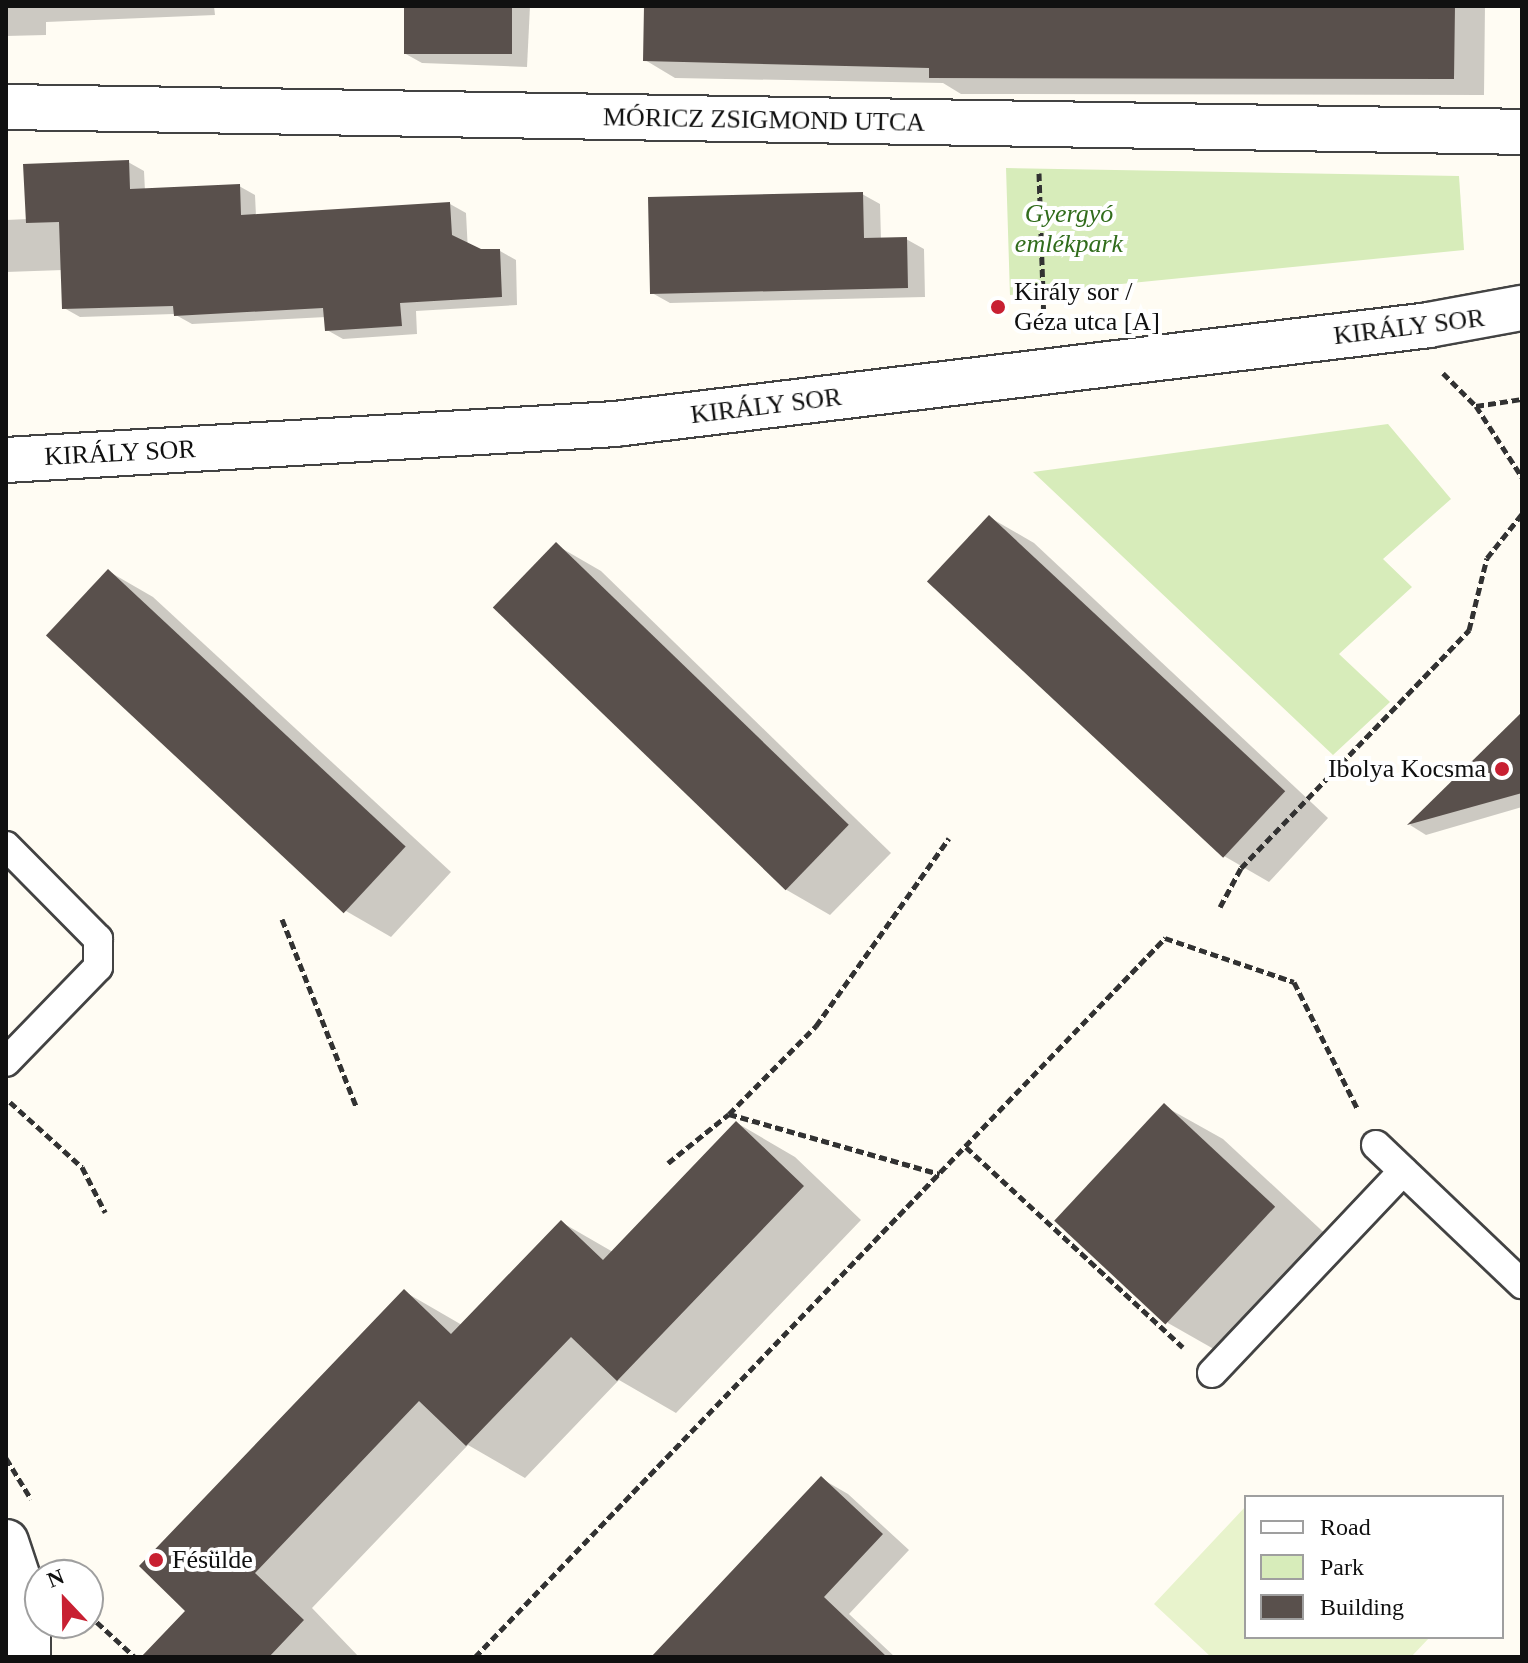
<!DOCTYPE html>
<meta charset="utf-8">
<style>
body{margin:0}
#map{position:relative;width:1528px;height:1663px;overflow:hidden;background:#fffcf3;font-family:Georgia,serif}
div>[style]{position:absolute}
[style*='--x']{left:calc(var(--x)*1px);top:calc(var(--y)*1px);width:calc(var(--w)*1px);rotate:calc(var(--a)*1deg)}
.green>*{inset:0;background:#d7ecba}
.pitch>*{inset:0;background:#e8f3cc}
.shadow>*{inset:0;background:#0003}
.building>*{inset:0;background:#59504c;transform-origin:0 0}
.path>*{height:5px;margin-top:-2.5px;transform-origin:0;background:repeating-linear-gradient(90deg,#323232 0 8px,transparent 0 12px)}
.roads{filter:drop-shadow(2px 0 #434343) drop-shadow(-2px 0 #434343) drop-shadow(0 2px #434343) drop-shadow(0 -2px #434343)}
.service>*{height:28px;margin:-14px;padding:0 14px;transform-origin:14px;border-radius:14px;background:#fff}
.minor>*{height:44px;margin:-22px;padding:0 22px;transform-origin:22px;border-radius:22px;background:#fff}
.dots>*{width:22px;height:22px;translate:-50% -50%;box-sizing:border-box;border:4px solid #fff;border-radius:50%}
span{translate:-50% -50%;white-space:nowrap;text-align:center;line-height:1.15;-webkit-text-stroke:8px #fff;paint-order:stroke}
.street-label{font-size:26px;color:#101010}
.park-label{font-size:26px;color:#316c1c;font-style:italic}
.poi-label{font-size:26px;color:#101010}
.left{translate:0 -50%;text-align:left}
.right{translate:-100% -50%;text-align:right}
.frame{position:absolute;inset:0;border:8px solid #101010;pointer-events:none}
.legend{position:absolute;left:1244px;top:1495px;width:260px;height:144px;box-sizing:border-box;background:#fff;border:2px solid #9f9f9f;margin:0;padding:10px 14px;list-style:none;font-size:24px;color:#101010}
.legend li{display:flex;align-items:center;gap:16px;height:40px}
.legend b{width:40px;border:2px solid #9f9f9f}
.north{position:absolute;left:24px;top:1559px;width:80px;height:80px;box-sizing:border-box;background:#fff;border:2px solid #9f9f9f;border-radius:50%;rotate:338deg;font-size:22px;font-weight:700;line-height:32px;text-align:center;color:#101010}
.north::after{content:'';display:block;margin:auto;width:28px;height:36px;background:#c82032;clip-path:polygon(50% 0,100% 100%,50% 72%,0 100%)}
</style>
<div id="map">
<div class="green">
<div style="clip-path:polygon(1006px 168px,1459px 176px,1464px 250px,1010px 295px)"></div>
<div style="clip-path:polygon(1388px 424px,1451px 499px,1383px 559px,1412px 587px,1339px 654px,1390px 702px,1333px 755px,1033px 472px)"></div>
</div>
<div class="pitch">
<div style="clip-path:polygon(1246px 1506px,1246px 1637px,1430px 1637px,1411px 1657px,1211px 1657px,1154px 1604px)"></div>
</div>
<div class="shadow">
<div style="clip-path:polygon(6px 6px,214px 6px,215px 15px,46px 22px,46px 35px,6px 36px)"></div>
<div style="clip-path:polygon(406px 6px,530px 6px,527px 67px,422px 63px,404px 53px)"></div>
<div style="clip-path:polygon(646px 6px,1485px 6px,1484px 95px,961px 94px,943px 83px,675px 78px,645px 60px)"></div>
<div style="clip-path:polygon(128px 162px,144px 171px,145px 191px,239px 186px,255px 195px,256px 216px,450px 204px,466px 213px,468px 252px,500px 251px,516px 260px,517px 305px,416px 311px,417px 334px,343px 339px,327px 330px,326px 317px,192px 324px,174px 314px,80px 317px,64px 308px,63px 270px,6px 272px,6px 220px,28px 219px)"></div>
<div style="clip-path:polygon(862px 194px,880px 204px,881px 240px,906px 239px,924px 249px,925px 297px,670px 303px,652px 293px)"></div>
<div style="clip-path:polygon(989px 517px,1034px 543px,1328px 818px,1269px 882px,1224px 856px)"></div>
<div style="clip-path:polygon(556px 545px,601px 571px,891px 853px,830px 915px,785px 889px)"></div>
<div style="clip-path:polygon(108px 571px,153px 597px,451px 872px,391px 937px,346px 911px,49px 635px)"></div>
<div style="clip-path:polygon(1498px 739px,1522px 746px,1522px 807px,1426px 835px,1410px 825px)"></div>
<div style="clip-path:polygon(1164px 1106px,1223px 1139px,1333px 1241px,1226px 1356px,1168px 1323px)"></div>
<div style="clip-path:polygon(737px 1123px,795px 1157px,861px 1220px,676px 1413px,619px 1380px,525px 1478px,468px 1445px,312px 1608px,359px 1657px,171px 1657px,188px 1611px,405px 1292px,462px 1325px,561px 1222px,613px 1252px)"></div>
<div style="clip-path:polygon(822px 1479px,848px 1494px,909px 1550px,849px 1614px,895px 1657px,654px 1657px)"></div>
</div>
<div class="building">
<div style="left:404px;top:6px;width:108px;height:48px"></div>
<div style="clip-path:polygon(644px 6px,1455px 6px,1454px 79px,929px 78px,929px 68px,643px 61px)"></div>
<div style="clip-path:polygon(129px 160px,130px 189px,240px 184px,241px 215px,450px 202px,452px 235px,481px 249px,500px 249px,502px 297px,400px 303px,402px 326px,325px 331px,323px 308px,174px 316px,173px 306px,62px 309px,59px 222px,26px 223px,23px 164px)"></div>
<div style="clip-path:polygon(863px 192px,864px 238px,907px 237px,908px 288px,650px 294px,648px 197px)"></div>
<div style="left:989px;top:515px;width:405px;height:91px;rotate:43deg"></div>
<div style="left:556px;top:542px;width:407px;height:91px;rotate:44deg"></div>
<div style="left:108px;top:569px;width:407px;height:91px;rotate:43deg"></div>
<div style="clip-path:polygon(1522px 712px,1522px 793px,1407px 825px)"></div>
<div style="left:1164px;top:1103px;width:152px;height:161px;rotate:43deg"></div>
<div style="clip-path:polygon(736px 1121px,804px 1186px,617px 1381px,571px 1337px,466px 1446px,419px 1401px,255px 1573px,304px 1620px,269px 1657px,141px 1657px,185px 1611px,139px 1566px,404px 1289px,451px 1334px,561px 1220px,603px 1260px)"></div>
<div style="clip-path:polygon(821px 1476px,883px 1534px,824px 1597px,887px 1657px,651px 1657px)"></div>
</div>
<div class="path">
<div style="--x:1039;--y:173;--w:150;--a:88.1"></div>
<div style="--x:1443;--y:373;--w:47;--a:45"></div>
<div style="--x:1476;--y:406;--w:85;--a:57.1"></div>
<div style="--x:1476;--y:406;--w:47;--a:-8.7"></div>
<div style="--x:1220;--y:907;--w:44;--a:-61.7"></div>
<div style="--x:1241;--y:868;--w:330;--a:-46.2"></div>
<div style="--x:1469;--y:630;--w:74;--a:-76"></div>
<div style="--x:1487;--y:558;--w:56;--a:-51.5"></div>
<div style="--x:282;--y:919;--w:203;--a:68.4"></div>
<div style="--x:10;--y:1102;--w:97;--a:42.1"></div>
<div style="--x:82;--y:1167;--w:51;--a:62.9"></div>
<div style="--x:729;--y:1114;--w:124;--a:-45.3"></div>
<div style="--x:816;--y:1026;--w:230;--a:-54.7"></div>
<div style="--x:966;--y:1147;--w:295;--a:42.7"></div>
<div style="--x:668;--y:1163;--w:78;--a:-38.8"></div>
<div style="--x:729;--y:1114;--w:219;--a:15.9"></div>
<div style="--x:6;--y:1458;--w:48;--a:58.6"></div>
<div style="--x:88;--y:1614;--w:64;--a:42.5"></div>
<div style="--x:475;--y:1657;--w:997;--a:-46.18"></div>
<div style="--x:1165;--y:938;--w:136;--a:18.8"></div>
<div style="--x:1294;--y:982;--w:141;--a:63.4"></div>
</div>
<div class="roads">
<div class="service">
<div style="--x:6;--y:846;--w:131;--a:45.3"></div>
<div style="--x:98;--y:939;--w:28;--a:90"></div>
<div style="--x:98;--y:967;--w:132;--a:134.1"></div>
<div style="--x:1376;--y:1145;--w:202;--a:43.6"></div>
<div style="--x:1212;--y:1373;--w:278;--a:-46.6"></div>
</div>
<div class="minor">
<div style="--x:6;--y:107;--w:1516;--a:0.94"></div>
<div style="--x:6;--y:460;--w:610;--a:-3.38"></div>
<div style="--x:615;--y:424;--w:820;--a:-6.93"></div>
<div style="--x:1429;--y:325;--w:95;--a:-10.4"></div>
<div style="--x:6;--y:1542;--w:70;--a:71.6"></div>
<div style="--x:28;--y:1608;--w:49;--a:90"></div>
</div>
</div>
<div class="dots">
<div style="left:998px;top:307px;background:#c82032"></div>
<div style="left:1502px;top:769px;background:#c82032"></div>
<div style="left:156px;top:1560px;background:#c82032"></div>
</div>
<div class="street-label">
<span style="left:764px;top:120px;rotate:1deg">MÓRICZ ZSIGMOND UTCA</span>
<span style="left:1409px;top:327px;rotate:-7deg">KIRÁLY SOR</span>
<span style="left:766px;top:406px;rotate:-7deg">KIRÁLY SOR</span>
<span style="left:120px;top:453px;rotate:-3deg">KIRÁLY SOR</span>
</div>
<div class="park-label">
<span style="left:1069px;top:229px">Gyergyó<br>emlékpark</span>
</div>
<div class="poi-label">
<span class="left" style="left:1014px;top:307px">Király sor /<br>Géza utca [A]</span>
<span class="right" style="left:1486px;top:769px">Ibolya Kocsma</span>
<span class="left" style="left:172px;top:1560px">Fésülde</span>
</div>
<div class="frame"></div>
<ul class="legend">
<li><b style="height:10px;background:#fff"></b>Road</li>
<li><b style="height:22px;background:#d7ecba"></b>Park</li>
<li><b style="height:22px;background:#59504c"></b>Building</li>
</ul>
<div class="north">N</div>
</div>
